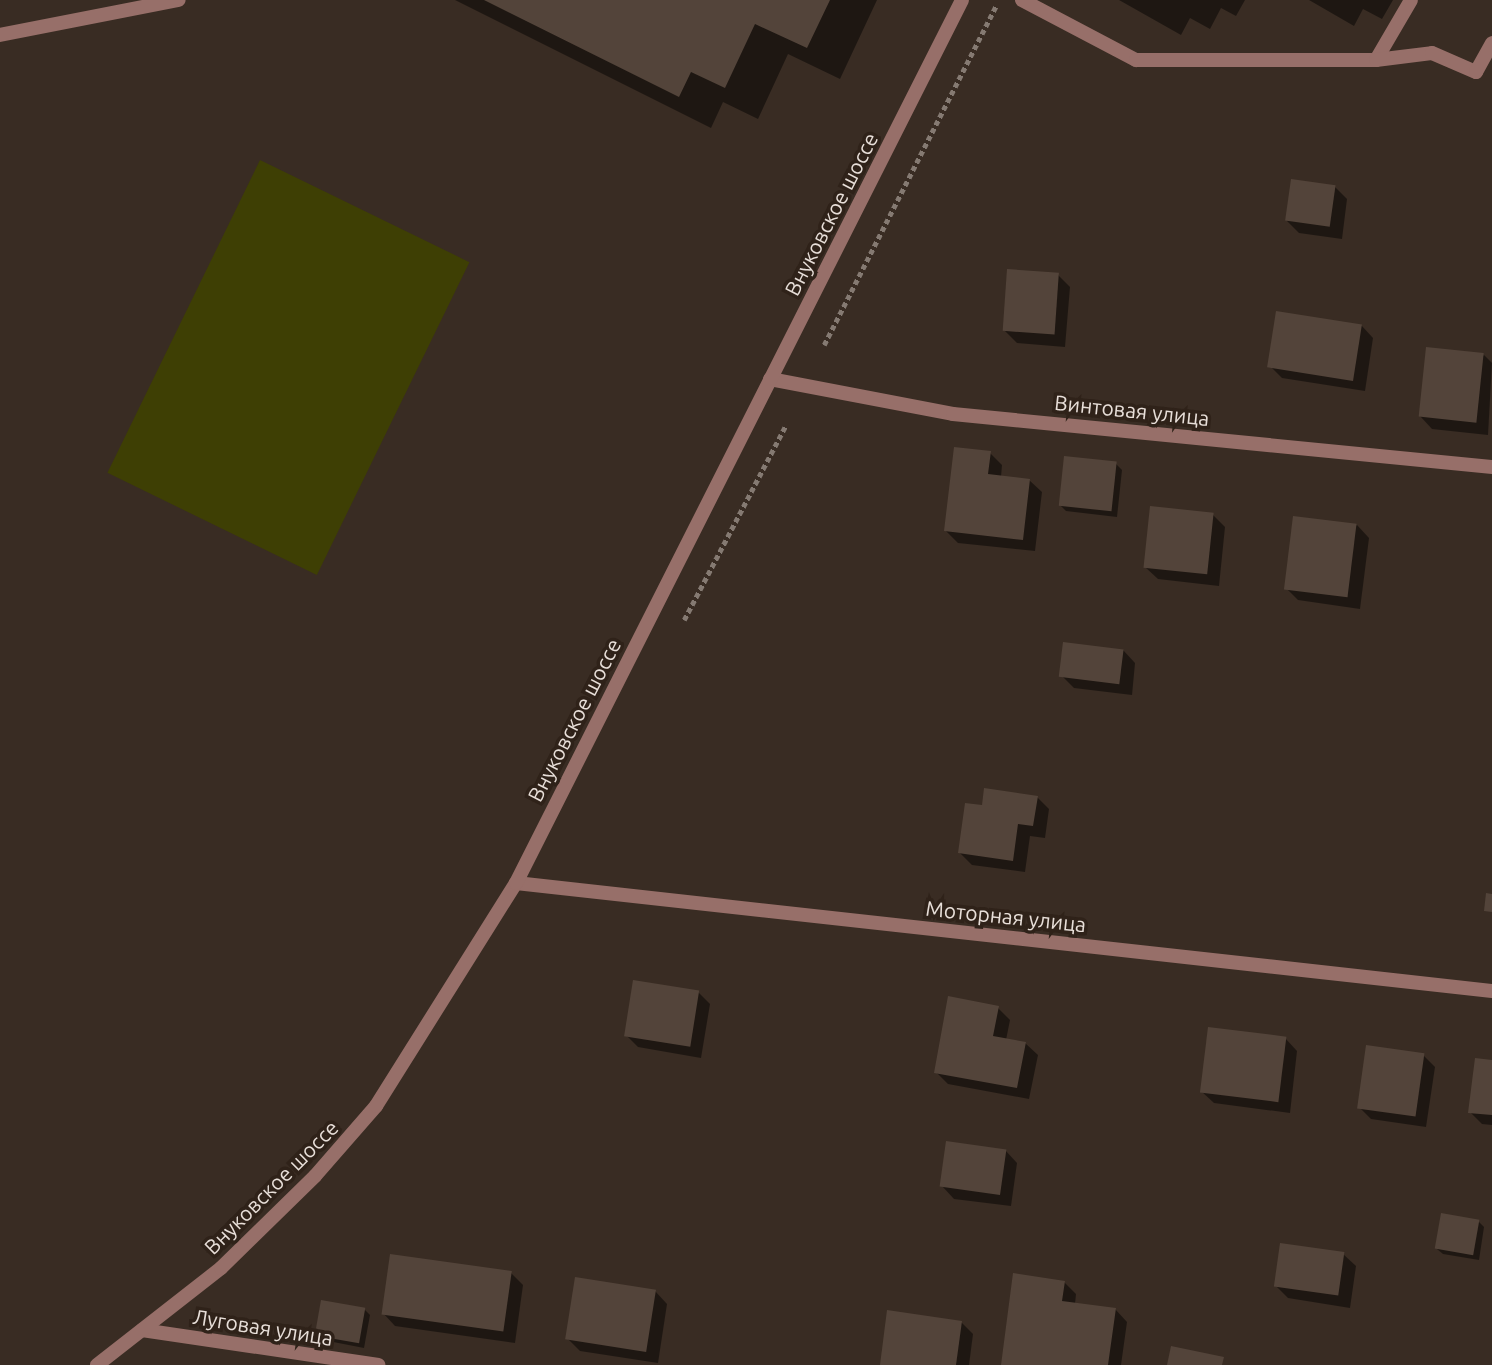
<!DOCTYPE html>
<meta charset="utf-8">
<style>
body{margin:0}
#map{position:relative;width:1492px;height:1365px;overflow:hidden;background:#392c23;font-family:Ubuntu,sans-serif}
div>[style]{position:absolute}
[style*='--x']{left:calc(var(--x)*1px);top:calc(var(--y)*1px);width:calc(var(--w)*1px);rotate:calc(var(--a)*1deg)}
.green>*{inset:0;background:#3e3f04;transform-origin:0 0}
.shadow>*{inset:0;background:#0007}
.building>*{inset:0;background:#53443a;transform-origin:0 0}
.path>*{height:4.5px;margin-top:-2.25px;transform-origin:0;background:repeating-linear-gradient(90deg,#857a72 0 5px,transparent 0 8.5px)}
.service>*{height:14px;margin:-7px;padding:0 7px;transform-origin:7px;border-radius:7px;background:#976f69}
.minor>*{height:14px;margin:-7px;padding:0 7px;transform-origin:7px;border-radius:7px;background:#976f69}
.tertiary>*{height:14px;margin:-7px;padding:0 7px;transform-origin:7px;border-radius:7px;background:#976f69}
span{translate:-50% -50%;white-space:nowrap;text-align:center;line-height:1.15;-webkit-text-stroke:7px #2f2219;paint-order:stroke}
.street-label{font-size:21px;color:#e8dfd9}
</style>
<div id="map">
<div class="green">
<div style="left:260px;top:160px;width:233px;height:348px;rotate:26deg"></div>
</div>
<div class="shadow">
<div style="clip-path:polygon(455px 0,877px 0,840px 79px,788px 54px,758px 119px,723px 102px,711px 128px)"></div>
<div style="clip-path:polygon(1119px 0,1245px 0,1236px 16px,1221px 8px,1210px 29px,1190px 18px,1181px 35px)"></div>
<div style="clip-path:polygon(1309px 0,1393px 0,1382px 19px,1363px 9px,1354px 26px)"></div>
<div style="clip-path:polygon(1335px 187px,1347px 199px,1342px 239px,1299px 233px,1287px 221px)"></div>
<div style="clip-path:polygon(1058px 275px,1070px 287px,1065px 347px,1017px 343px,1004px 330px)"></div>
<div style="clip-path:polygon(1361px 325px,1373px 338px,1365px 391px,1282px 378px,1270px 366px)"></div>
<div style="clip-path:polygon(1484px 355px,1492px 363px,1488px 435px,1432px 429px,1420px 416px)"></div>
<div style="clip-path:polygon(990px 453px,1002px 465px,1001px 477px,1029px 480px,1042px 492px,1035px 551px,958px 543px,946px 531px)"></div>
<div style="clip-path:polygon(1116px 464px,1122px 470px,1117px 517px,1066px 511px,1060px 505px)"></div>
<div style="clip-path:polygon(1213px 515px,1225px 527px,1219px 586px,1158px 579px,1145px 567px)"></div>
<div style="clip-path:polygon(1357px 525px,1369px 538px,1360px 609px,1298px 600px,1286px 588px)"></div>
<div style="clip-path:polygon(1123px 650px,1135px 663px,1132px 695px,1074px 688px,1062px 676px)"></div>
<div style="clip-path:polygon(1037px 797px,1049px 809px,1045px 838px,1030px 836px,1025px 872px,972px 865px,960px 853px,983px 807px)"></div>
<div style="clip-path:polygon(698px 992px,710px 1004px,701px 1058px,638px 1047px,626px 1035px)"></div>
<div style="clip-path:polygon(998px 1008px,1010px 1020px,1006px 1040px,1025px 1043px,1038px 1055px,1029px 1099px,948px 1084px,936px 1072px)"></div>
<div style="clip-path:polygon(1285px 1038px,1297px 1051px,1290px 1113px,1214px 1103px,1201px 1091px)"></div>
<div style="clip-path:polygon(1423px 1055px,1435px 1067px,1426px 1127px,1371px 1119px,1359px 1107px)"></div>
<div style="clip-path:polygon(1492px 1062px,1492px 1125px,1482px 1124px,1470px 1112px)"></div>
<div style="clip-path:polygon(1005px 1150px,1017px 1163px,1011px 1206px,954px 1199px,942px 1186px)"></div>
<div style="clip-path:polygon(1478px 1221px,1484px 1227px,1479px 1260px,1443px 1254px,1437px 1249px)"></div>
<div style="clip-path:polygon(1343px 1254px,1356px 1266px,1350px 1308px,1288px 1298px,1276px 1286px)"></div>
<div style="clip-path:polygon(511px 1273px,523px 1285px,515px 1343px,395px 1326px,383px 1313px)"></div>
<div style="clip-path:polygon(1064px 1282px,1076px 1294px,1075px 1304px,1115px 1309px,1127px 1322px,1121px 1365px,1003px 1365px)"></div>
<div style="clip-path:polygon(655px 1291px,667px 1304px,658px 1363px,580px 1351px,567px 1338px)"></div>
<div style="clip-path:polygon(364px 1309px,370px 1315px,364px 1348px,323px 1340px,317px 1335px)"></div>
<div style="clip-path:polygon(961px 1322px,973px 1334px,969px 1365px,881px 1365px)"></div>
</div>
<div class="building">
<div style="clip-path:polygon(484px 0,830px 0,807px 48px,755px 24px,725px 88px,691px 72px,679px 97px)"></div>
<div style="left:1291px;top:179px;width:45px;height:42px;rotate:8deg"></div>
<div style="left:1007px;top:269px;width:52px;height:62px;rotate:4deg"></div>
<div style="left:1276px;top:311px;width:87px;height:57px;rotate:9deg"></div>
<div style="left:1426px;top:347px;width:58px;height:70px;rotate:6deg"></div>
<div style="clip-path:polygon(954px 447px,991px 451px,988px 474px,1030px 479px,1023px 540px,944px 531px)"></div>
<div style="left:1064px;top:456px;width:53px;height:50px;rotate:6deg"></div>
<div style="left:1150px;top:506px;width:64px;height:62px;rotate:6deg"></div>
<div style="left:1293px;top:516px;width:64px;height:74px;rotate:7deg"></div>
<div style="left:1063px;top:642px;width:61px;height:35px;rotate:7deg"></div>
<div style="clip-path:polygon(984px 788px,1038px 796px,1033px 826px,1018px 824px,1013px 861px,958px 853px,965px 803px,982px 805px)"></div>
<div style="clip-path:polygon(1486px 893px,1492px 894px,1492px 912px,1484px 911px)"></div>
<div style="left:633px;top:980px;width:67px;height:57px;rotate:9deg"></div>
<div style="clip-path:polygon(948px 996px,999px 1006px,993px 1036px,1026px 1042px,1017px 1088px,934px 1073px)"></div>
<div style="left:1208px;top:1027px;width:79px;height:66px;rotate:7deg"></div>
<div style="left:1366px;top:1045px;width:59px;height:64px;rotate:8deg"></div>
<div style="clip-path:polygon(1475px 1058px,1492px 1060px,1492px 1115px,1468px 1113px)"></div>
<div style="left:946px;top:1141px;width:61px;height:46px;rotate:8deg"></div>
<div style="left:1441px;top:1213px;width:39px;height:36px;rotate:10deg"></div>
<div style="left:1280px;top:1243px;width:65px;height:44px;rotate:8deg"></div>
<div style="left:390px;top:1254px;width:123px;height:61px;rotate:8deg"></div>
<div style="clip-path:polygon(1013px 1273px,1065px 1281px,1062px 1301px,1116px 1308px,1108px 1365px,1001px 1365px)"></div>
<div style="left:575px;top:1277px;width:82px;height:63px;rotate:9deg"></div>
<div style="left:321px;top:1300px;width:45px;height:36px;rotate:10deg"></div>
<div style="clip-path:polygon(887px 1310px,962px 1321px,956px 1365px,880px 1365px)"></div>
<div style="clip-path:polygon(1171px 1346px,1224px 1357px,1222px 1365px,1167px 1365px)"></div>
</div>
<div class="path">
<div style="--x:824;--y:345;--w:380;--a:-63.1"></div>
<div style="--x:684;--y:620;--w:220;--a:-62.4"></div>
</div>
<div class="service">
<div style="--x:1022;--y:0;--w:129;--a:27.8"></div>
<div style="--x:1136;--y:60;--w:240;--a:0"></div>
<div style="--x:1376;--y:60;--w:69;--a:-59.7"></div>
<div style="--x:0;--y:35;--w:182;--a:-11.1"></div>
<div style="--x:1376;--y:60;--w:56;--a:-7.1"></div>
<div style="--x:1432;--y:53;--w:48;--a:23.4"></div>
<div style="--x:1476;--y:72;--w:33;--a:-61"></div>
</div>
<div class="minor">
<div style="--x:770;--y:379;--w:186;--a:10.8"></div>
<div style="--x:953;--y:414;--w:542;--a:5.62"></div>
<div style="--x:516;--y:883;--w:982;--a:6.31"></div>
<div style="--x:142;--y:1330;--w:239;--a:8.4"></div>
</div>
<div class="tertiary">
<div style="--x:97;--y:1365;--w:157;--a:-38"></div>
<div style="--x:221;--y:1268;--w:132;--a:-44.4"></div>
<div style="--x:315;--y:1176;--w:93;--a:-48.9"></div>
<div style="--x:376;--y:1106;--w:263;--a:-57.9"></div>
<div style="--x:516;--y:883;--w:989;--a:-63.2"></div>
</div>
<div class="street-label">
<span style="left:831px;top:214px;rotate:-63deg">Внуковское шоссе</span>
<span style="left:1132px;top:410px;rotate:6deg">Винтовая улица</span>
<span style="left:574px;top:720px;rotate:-63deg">Внуковское шоссе</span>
<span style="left:1006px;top:916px;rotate:6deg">Моторная улица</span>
<span style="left:271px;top:1187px;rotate:-45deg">Внуковское шоссе</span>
<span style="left:263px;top:1327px;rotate:9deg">Луговая улица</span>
</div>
</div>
